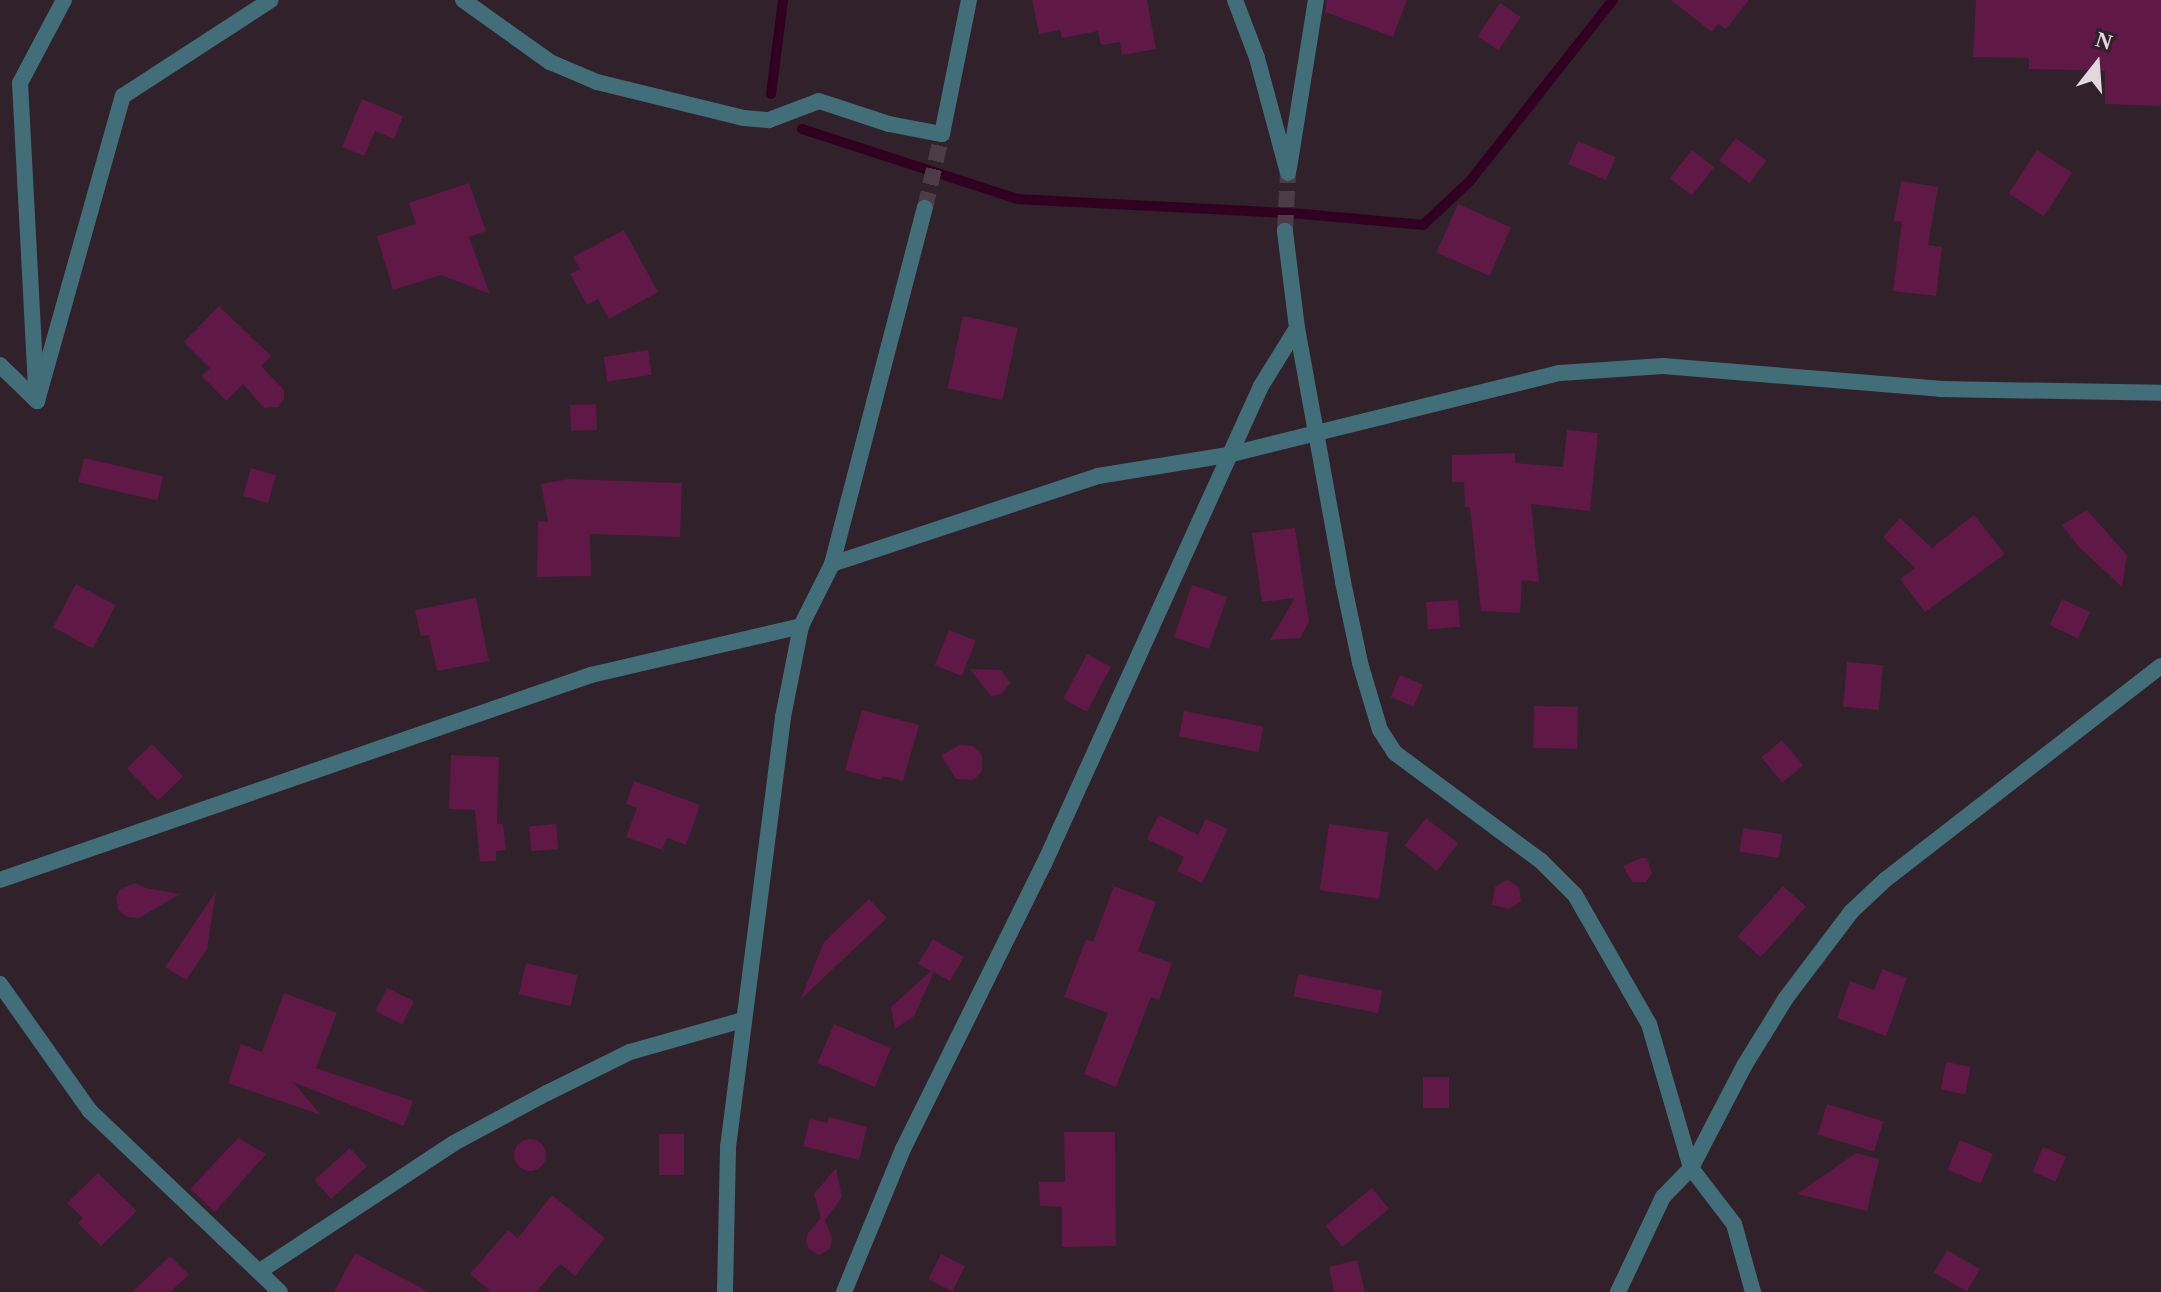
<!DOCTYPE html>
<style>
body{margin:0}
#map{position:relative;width:2161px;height:1292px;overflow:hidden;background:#31212a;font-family:Georgia,serif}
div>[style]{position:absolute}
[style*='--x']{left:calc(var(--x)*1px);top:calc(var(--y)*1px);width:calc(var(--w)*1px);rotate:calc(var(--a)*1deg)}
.stream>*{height:10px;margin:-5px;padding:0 5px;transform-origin:5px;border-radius:5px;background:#310020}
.building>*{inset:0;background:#601846;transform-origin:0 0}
.round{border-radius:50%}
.street-tunnel>*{height:16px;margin-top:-8px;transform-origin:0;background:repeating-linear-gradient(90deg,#4c3c45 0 16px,transparent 0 24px)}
.street>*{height:16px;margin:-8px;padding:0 8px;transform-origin:8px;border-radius:8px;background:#426e79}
span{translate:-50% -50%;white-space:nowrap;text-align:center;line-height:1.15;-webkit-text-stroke:7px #31212a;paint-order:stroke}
.north{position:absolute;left:2057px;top:24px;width:80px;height:80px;-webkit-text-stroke:6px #31212a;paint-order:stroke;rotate:17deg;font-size:22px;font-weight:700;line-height:32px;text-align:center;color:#e2d7dc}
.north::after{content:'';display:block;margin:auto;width:28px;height:36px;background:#e2d7dc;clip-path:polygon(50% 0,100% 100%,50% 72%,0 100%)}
</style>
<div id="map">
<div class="stream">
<div style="--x:771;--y:94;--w:95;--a:-82.7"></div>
<div style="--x:802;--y:129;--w:226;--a:18"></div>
<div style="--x:1017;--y:199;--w:286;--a:3"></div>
<div style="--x:1303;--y:214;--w:121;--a:5.2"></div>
<div style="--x:1423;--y:225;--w:64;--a:-43.1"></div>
<div style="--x:1470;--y:181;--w:231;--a:-51.7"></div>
</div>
<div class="building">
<div style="clip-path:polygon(1032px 0,1147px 0,1156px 49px,1122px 55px,1120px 42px,1101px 45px,1098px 31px,1062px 38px,1060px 30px,1039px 34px)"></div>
<div style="clip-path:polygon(1327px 0,1407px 0,1393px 37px,1325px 12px)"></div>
<div style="clip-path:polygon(1671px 0,1749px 0,1726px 29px,1718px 24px,1712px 32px)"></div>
<div style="clip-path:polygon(1976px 0,2161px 0,2161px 106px,2105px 104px,2105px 71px,2029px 69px,2029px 58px,1973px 57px)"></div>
<div style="left:1500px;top:3px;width:25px;height:40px;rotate:34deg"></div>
<div style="clip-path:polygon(362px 99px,403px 116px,394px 139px,375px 131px,364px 156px,342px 147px)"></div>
<div style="left:1736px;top:138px;width:38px;height:28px;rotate:37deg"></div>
<div style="left:1578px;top:141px;width:41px;height:25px;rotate:23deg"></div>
<div style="left:1692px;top:150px;width:28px;height:36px;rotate:38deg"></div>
<div style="left:2037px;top:150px;width:42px;height:52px;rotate:33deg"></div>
<div style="clip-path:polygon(1901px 181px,1938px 187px,1928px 245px,1942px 247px,1936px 296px,1893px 291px,1902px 222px,1894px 221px)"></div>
<div style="clip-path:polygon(469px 183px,486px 231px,469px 237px,490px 294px,441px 275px,393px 290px,377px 236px,416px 224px,409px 203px)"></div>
<div style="left:1458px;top:204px;width:58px;height:53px;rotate:24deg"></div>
<div style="clip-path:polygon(624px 230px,658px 292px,609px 319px,598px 299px,587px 305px,570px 274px,580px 269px,573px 257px)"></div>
<div style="clip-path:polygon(219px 306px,271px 356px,261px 366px,284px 390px,284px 399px,278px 407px,264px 408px,243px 384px,226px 401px,202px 376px,210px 368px,184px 342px)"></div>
<div style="left:963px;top:316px;width:56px;height:74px;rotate:12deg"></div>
<div style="left:648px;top:350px;width:25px;height:45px;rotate:81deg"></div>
<div style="left:596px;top:404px;width:26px;height:26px;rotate:88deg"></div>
<div style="clip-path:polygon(1567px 430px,1598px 433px,1590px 511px,1531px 504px,1539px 582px,1522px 580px,1520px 613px,1481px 611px,1470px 507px,1465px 507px,1464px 482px,1452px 482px,1452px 455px,1515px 453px,1515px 463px,1563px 467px)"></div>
<div style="left:84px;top:458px;width:81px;height:25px;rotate:13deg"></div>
<div style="left:251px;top:468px;width:26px;height:29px;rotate:16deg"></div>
<div style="clip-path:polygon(569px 479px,682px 483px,680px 537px,590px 534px,591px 576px,537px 577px,538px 521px,548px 522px,541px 484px)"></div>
<div style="clip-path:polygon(2087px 510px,2127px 555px,2122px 587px,2079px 547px,2062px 525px)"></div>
<div style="clip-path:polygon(1974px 515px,2005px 554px,1925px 612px,1900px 579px,1915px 568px,1883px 537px,1900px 518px,1932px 548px)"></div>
<div style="clip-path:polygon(1295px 528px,1309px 622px,1300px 638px,1270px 640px,1295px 598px,1262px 602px,1252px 533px)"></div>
<div style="left:76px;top:584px;width:45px;height:49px;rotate:28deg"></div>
<div style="left:1192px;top:585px;width:37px;height:55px;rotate:19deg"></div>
<div style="clip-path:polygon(476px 598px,489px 661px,437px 671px,429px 635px,421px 636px,415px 610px)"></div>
<div style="left:2062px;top:599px;width:31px;height:29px;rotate:25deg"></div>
<div style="left:1458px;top:600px;width:27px;height:32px;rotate:86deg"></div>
<div style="left:949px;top:630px;width:29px;height:38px;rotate:22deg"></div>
<div style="left:1087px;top:654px;width:27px;height:51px;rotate:28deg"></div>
<div style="left:1847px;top:662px;width:36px;height:45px;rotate:5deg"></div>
<div style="clip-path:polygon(970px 669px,1001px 670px,1010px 683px,1002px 694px,991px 696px)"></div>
<div style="left:1400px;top:675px;width:25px;height:24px;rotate:23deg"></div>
<div style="left:1534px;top:706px;width:44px;height:42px;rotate:1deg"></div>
<div style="clip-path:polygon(862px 710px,919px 725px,903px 781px,883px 776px,881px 780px,845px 770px)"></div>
<div style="left:1184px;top:711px;width:81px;height:26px;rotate:11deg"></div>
<div style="left:1782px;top:740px;width:33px;height:27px;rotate:50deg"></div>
<div style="left:152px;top:744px;width:45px;height:35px;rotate:46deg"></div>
<div style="clip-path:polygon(960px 745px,973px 746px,982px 754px,982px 771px,974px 780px,956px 779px,941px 755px)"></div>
<div style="clip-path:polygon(451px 755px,499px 757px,497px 824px,503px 824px,506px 850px,496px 851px,496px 861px,480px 862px,475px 810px,449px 809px)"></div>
<div style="clip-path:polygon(634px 781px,700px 805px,686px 845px,667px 838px,662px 850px,626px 837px,637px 808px,626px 804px)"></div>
<div style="clip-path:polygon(1159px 815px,1198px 835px,1206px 819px,1228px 829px,1202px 883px,1177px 871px,1184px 857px,1147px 839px)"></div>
<div style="left:1426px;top:818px;width:41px;height:35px;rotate:38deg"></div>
<div style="left:556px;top:824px;width:25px;height:27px;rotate:85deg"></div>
<div style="left:1329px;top:824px;width:60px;height:67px;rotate:8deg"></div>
<div style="left:1743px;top:828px;width:40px;height:24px;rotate:9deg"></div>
<div style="clip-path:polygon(1641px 858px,1647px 858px,1652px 873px,1646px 882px,1632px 882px,1623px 866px)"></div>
<div style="clip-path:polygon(1507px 880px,1519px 887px,1521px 901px,1509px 909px,1492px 905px,1495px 887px)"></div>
<div style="clip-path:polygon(135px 883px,146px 888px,180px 894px,139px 918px,127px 917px,118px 909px,116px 898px,120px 889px)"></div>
<div style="clip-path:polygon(1114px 886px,1156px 902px,1138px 951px,1172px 963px,1159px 1000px,1151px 997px,1116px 1087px,1084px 1074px,1108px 1013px,1064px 997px,1086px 939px,1093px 942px)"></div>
<div style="left:1783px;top:886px;width:31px;height:68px;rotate:42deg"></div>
<div style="clip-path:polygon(216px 891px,207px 949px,186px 980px,165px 967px)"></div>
<div style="clip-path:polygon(869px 899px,887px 918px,800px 1000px,824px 942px)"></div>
<div style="clip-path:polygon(933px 939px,964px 957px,950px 981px,934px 972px,914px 1016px,895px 1029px,891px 1007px,931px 971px,918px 964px)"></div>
<div style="left:526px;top:963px;width:53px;height:32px;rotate:13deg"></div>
<div style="clip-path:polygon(1882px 969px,1907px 978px,1886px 1036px,1837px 1018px,1850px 981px,1874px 990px)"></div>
<div style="left:1298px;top:974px;width:86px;height:23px;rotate:11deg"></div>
<div style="left:387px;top:988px;width:30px;height:26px;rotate:26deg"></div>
<div style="clip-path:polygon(284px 993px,337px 1013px,316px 1068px,413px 1101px,404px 1126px,308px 1088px,314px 1074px,308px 1088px,293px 1082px,321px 1115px,228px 1083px,241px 1044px,262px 1052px)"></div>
<div style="left:834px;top:1024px;width:62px;height:42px;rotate:23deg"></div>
<div style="left:1946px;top:1062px;width:25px;height:28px;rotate:11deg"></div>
<div style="left:1423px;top:1077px;width:26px;height:31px"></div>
<div style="left:1827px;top:1104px;width:59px;height:32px;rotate:17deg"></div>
<div style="clip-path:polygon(829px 1117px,867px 1127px,859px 1160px,803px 1146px,810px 1119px,827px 1123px)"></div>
<div style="clip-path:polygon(1064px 1132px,1115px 1132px,1116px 1246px,1062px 1247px,1062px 1207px,1040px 1206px,1039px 1182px,1065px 1182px)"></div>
<div style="left:659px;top:1134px;width:25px;height:41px"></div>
<div style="clip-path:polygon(238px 1138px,266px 1154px,215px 1212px,190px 1189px)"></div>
<div class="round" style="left:514px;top:1139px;width:32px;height:32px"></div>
<div style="left:1960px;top:1140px;width:36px;height:32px;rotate:23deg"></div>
<div style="left:2043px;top:1147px;width:25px;height:27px;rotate:23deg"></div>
<div style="left:350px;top:1148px;width:25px;height:48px;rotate:48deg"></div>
<div style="clip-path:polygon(1856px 1153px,1879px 1159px,1867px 1211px,1797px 1194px)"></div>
<div style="clip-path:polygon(836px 1168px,842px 1197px,825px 1220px,832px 1238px,830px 1249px,819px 1255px,809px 1249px,806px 1242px,808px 1233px,821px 1218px,814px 1194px)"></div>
<div style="clip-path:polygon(98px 1173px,137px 1211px,101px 1246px,78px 1223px,83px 1218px,67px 1203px)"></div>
<div style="left:1372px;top:1188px;width:27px;height:60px;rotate:51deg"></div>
<div style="clip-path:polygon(552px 1195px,605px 1238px,575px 1276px,560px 1264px,536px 1292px,491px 1292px,470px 1274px,508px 1230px,518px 1238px)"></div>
<div style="left:1947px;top:1250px;width:38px;height:26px;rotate:30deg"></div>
<div style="clip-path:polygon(355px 1253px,429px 1292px,334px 1292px)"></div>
<div style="left:941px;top:1254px;width:27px;height:28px;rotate:27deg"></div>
<div style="clip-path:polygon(170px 1256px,189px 1275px,170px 1292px,132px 1292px)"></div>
<div style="clip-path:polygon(1357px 1260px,1365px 1292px,1334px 1292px,1329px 1267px)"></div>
</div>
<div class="street-tunnel">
<div style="--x:925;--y:208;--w:76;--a:-77.1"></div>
<div style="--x:1285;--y:231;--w:58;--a:-87"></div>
</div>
<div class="street">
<div style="--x:463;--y:0;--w:107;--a:35.5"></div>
<div style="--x:550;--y:62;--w:51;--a:23.1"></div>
<div style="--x:597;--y:82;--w:151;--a:13.8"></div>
<div style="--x:744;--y:118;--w:25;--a:5"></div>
<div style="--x:769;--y:120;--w:53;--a:-20.8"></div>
<div style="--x:819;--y:101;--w:74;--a:18.2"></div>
<div style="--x:889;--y:124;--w:54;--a:10.7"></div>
<div style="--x:942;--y:134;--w:137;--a:-78.6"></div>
<div style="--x:1235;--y:0;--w:62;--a:69.2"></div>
<div style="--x:1257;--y:58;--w:119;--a:74.9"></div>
<div style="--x:1289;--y:168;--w:170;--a:-80.9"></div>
<div style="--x:1297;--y:328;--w:258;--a:79.7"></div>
<div style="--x:1343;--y:582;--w:83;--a:78.1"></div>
<div style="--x:1360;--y:663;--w:70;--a:73.4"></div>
<div style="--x:1380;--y:730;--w:27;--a:57"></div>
<div style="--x:1395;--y:753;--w:182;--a:36.5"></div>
<div style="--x:1541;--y:861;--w:48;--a:45"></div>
<div style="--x:1575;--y:895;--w:149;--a:60.2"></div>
<div style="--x:1649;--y:1024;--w:150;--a:73.7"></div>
<div style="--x:1691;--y:1168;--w:71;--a:52.5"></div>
<div style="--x:1734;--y:1224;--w:71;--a:74.4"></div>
<div style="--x:0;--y:365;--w:52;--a:44.2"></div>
<div style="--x:37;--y:401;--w:317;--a:-74.3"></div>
<div style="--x:123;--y:96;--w:176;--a:-33"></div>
<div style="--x:36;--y:388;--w:305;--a:-93"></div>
<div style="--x:20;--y:83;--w:94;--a:-62.1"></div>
<div style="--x:832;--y:564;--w:280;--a:-18.3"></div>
<div style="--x:1098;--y:476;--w:132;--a:-9.2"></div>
<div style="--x:1228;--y:455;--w:342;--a:-13.9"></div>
<div style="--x:1560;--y:373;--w:103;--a:-3.9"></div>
<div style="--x:1663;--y:366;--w:278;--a:4.7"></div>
<div style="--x:1940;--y:389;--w:221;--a:1"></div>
<div style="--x:0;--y:880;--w:626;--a:-19.13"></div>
<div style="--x:591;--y:675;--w:216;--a:-13.1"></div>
<div style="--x:0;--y:984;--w:156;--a:54.7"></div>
<div style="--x:90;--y:1111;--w:262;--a:43.6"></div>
<div style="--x:260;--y:1271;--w:232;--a:-33.4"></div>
<div style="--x:454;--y:1143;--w:106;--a:-28.3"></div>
<div style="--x:547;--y:1093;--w:93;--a:-26.3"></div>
<div style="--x:630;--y:1052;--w:117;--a:-15.8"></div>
<div style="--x:725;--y:1292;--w:145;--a:-88.8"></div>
<div style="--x:728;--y:1147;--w:434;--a:-82.7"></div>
<div style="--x:783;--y:717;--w:93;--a:-78.8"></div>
<div style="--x:801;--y:626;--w:69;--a:-63.4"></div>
<div style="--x:832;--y:564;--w:368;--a:-75.4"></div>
<div style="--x:844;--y:1292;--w:155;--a:-67.6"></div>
<div style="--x:903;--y:1149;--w:318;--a:-63.7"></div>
<div style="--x:1044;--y:864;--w:525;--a:-65.58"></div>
<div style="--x:1261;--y:386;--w:68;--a:-58.2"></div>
<div style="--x:1297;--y:328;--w:98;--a:-97.1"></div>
<div style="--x:1618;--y:1292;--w:105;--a:-64.7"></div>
<div style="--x:1663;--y:1197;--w:40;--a:-46"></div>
<div style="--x:1691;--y:1168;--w:115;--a:-62.5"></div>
<div style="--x:1744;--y:1066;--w:80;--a:-58.3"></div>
<div style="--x:1786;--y:998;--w:108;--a:-52.9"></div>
<div style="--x:1851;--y:912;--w:47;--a:-43.3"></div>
<div style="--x:1885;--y:880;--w:349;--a:-37.8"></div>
</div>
<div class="north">N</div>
</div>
